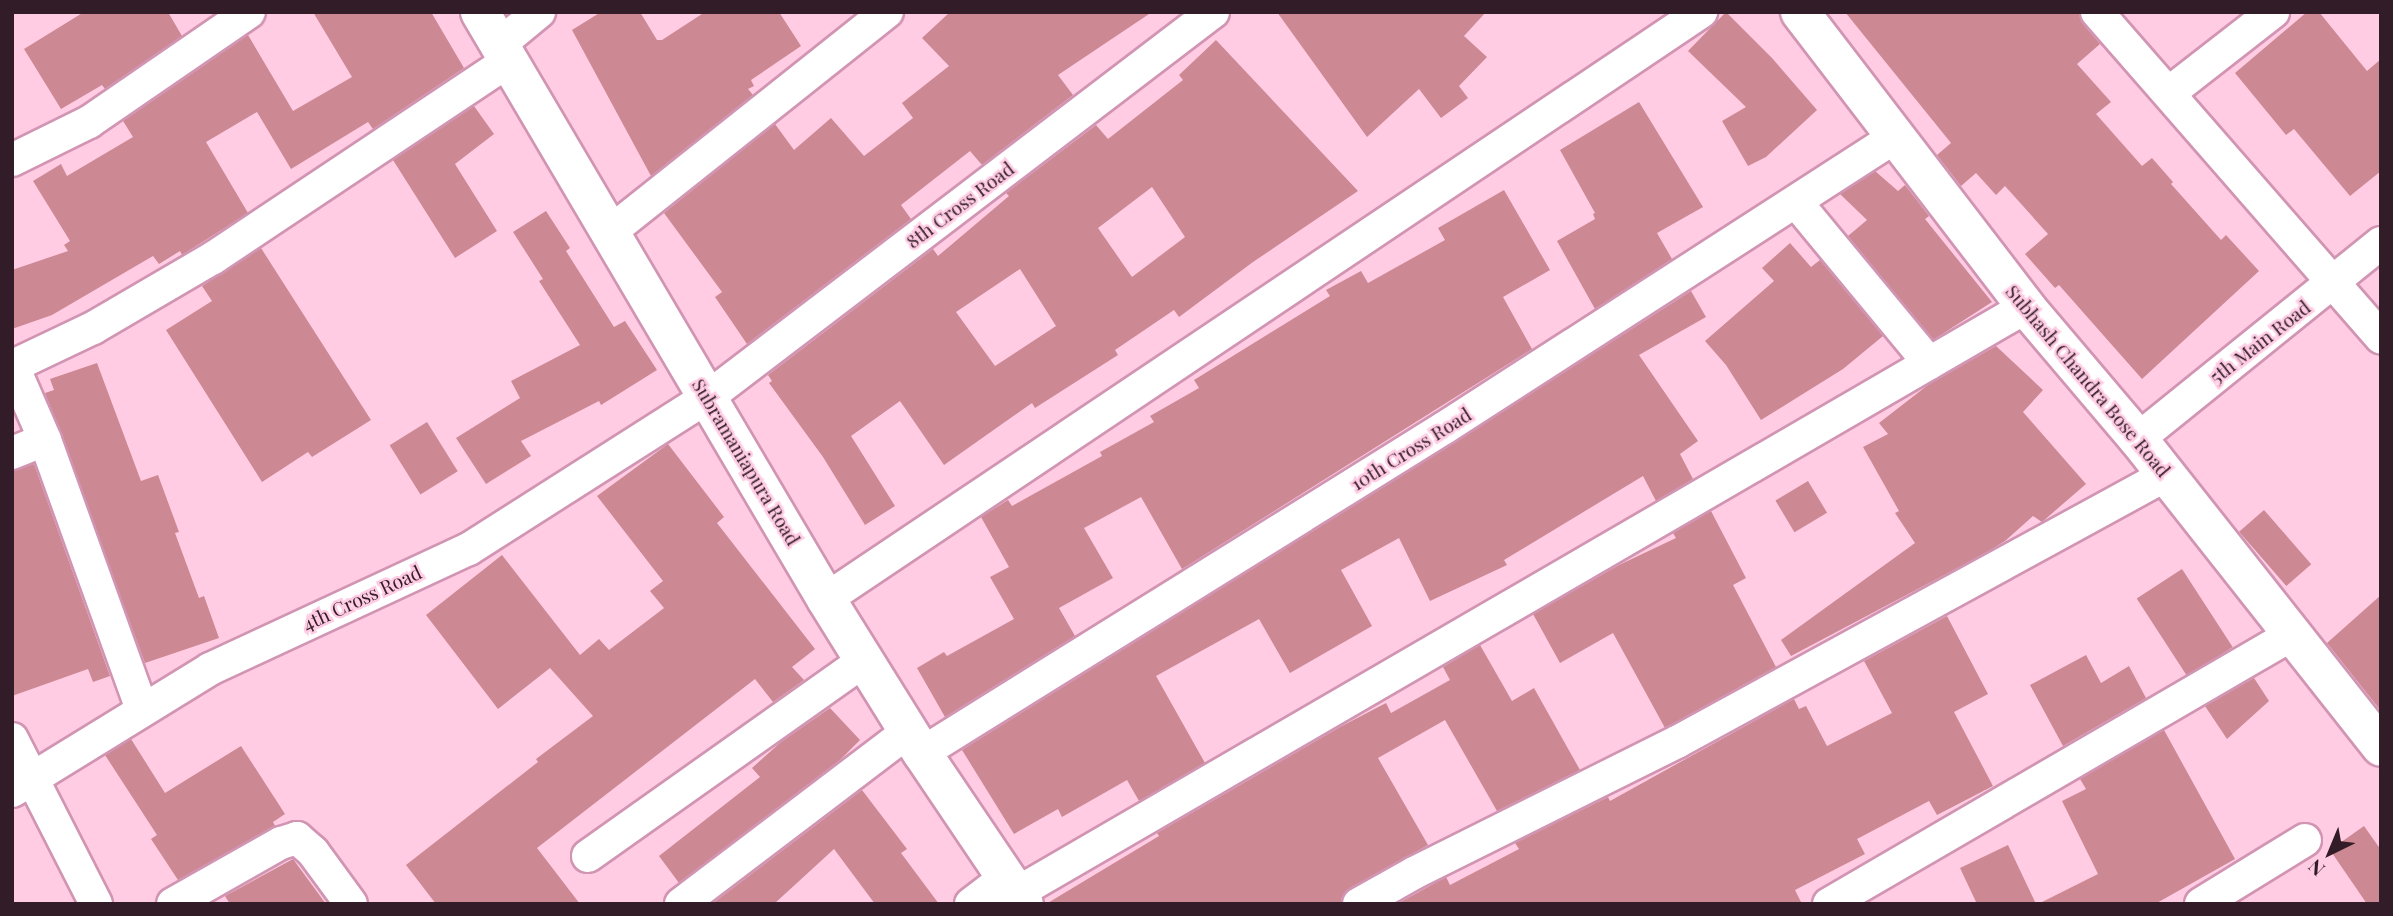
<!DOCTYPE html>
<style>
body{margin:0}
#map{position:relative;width:2393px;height:916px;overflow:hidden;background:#ffcce4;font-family:"Playfair Display",serif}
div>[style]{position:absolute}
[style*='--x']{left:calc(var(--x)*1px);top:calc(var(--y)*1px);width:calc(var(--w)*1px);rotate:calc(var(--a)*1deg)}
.building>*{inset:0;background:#cc8893;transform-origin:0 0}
.roads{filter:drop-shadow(2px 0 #d195b3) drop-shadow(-2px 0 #d195b3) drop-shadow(0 2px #d195b3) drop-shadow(0 -2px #d195b3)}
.minor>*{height:32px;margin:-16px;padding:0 16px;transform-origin:16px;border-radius:16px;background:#fff}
.tertiary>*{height:38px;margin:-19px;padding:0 19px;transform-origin:19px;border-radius:19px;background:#fff}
.secondary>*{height:38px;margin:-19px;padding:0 19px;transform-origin:19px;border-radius:19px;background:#fff}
span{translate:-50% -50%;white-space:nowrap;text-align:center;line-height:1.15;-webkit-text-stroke:5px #ffcce4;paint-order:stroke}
.street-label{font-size:19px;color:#321c27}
.frame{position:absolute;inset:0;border:14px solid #321c27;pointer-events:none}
.north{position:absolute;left:2295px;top:818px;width:70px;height:70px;-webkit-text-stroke:5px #ffcce4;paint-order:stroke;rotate:223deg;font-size:19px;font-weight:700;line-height:28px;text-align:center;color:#321c27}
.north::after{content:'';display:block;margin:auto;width:24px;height:32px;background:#321c27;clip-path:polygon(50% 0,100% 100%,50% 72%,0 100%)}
</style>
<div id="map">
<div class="building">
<div style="clip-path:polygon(84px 12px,168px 12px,182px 36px,105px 89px,102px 85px,61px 109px,24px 49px)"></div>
<div style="clip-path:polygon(313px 12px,431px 12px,464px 68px,373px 129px,368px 122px,291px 169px,257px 112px,206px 142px,248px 213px,182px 255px,180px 251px,159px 264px,153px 256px,52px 315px,12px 329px,12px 270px,68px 251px,64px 245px,70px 241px,33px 181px,61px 164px,67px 176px,133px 137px,123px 121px,248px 35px,293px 111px,352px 77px)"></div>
<div style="clip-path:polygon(601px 12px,640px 12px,657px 40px,662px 40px,705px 12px,779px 12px,801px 46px,751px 80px,754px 86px,748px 89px,753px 95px,651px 176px,572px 30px)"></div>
<div style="clip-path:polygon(950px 12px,1152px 12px,1058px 75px,1073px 95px,982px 165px,970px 151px,901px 205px,911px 219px,747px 344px,715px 297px,722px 292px,664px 213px,775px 124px,794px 150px,831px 118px,864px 156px,913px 118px,902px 103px,949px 66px,922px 38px)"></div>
<div style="clip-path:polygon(1277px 12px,1486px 12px,1464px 36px,1487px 57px,1459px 86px,1468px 98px,1441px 118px,1419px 89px,1367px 137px)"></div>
<div style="clip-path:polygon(1726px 12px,1772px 58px,1817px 110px,1766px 157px,1748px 166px,1722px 121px,1746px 107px,1688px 51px)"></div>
<div style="clip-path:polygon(1845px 12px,2079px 12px,2083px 24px,2100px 44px,2077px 64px,2111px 102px,2096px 114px,2142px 166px,2152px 158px,2173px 182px,2171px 184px,2221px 240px,2226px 235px,2259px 271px,2142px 379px,2059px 285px,2055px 288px,2025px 254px,2048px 234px,2005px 186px,1996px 195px,1976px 173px,1961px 186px,1937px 155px,1951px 143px)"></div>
<div style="clip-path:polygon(2307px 12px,2319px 12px,2367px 71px,2381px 59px,2381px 171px,2350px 196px,2294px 129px,2286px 135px,2235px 73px)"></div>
<div style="clip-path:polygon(evenodd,1216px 40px,1358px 191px,1253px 262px,1179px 317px,1174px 310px,1115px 350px,1118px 355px,1035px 408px,1032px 403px,944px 465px,900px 401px,851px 436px,895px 506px,865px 525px,823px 457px,769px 383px,772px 381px,768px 375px,933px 249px,938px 256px,1009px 196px,1006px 193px,1096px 125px,1108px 139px,1183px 80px,1179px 75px,1216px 40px,1152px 187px,1185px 237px,1132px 277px,1098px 228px,1152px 187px,1216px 40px,1020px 269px,1056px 326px,995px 366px,956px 312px,1020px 269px)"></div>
<div style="clip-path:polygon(1639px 102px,1703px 207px,1657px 233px,1672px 259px,1595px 309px,1557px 241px,1595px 219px,1593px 214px,1595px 213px,1560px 150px)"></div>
<div style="clip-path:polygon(474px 106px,494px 134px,455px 164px,497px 231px,455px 258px,393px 160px)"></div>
<div style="clip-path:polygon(1875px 171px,1898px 191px,1905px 185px,1929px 216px,1925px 219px,1992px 302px,1933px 340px,1848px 236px,1867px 220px,1840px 194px)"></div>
<div style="clip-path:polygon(1504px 190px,1550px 270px,1503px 297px,1532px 349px,1182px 569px,1141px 497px,1084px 528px,1113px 578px,1059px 608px,1075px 636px,945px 717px,917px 668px,944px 652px,947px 656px,1014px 619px,990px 577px,1009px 567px,981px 517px,1008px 500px,1012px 506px,1102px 456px,1100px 452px,1154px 422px,1150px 416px,1199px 388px,1194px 380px,1330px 296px,1326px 290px,1361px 271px,1368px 283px,1445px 240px,1438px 228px)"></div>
<div style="clip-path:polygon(546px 211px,570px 248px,566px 251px,614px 327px,625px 321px,657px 370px,601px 405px,599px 401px,521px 441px,531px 456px,486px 484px,456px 438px,520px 398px,511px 381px,580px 345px,539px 281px,543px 279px,513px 232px)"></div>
<div style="clip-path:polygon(1790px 243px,1811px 267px,1820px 260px,1883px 336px,1843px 369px,1761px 420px,1726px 365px,1705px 341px,1774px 281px,1762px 268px)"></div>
<div style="clip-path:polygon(261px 248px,371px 420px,312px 457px,308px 452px,262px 482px,166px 330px,212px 301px,202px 286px)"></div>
<div style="clip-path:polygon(1691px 291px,1706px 317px,1639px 355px,1698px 441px,1680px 454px,1693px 479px,1656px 501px,1643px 476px,1504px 560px,1507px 565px,1430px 601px,1399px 538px,1341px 570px,1372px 626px,1290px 673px,1259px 619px,1156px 676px,1205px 763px,1139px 801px,1127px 780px,1062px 817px,1058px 809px,1014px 834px,962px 750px,1454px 443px)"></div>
<div style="clip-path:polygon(1996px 346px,2043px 390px,2023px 412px,2086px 484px,2042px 522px,2033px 516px,2005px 541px,1984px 554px,1791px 656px,1781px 640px,1915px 543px,1895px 513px,1899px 511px,1863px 447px,1888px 434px,1879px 423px,1928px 385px)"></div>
<div style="clip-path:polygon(97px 363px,141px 481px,158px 475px,179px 532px,175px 533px,199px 598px,204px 596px,219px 638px,145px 663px,45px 393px,54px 390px,50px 379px)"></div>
<div style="left:427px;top:422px;width:58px;height:44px;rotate:58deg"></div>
<div style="clip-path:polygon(668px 444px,724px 517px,717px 523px,815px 649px,792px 667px,804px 680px,773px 702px,755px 679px,537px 848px,580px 904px,436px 904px,406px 865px,538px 762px,536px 759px,593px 716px,550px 668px,498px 709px,426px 615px,502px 555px,580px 655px,599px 639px,609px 650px,664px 608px,650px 591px,663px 581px,597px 496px)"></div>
<div style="clip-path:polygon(34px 464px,110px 676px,93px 682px,88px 669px,12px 696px,12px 471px)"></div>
<div style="left:1808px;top:481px;width:37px;height:38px;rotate:59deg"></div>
<div style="left:2264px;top:510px;width:72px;height:33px;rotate:49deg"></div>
<div style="clip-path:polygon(1711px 511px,1746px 578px,1733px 585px,1776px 667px,1665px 728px,1613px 633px,1560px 663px,1533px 614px,1619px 565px,1676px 538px,1673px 533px)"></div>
<div style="left:2182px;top:569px;width:93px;height:54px;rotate:57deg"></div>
<div style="clip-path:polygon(2381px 595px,2381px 711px,2327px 643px)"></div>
<div style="clip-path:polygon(1947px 616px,1988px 694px,1954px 712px,1993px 786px,1937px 815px,1929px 801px,1857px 839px,1865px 854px,1795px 890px,1802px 904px,1397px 904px,1446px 877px,1450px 885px,1519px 849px,1515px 843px,1608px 797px,1610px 801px,1794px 699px,1799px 709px,1806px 706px,1827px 746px,1892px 713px,1864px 661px)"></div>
<div style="clip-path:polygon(1480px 645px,1512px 701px,1534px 688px,1580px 770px,1497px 811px,1445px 720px,1378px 758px,1428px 845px,1350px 888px,1341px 904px,1046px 904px,1159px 836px,1157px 833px,1340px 727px,1386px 703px,1391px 713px,1450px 680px,1443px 667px)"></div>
<div style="clip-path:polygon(2086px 655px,2101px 683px,2129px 666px,2146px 698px,2063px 746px,2030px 685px)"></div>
<div style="clip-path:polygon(2254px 678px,2269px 701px,2227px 739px,2205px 706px)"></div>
<div style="clip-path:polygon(830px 708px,860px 740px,840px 760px,679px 883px,659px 856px,760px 777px,752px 768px,781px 742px)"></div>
<div style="clip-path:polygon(2164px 730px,2235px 859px,2155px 904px,2038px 904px,2098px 874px,2062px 801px,2086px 789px,2080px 779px)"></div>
<div style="clip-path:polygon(131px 739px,165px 793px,241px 746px,285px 814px,273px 822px,275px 826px,178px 880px,151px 839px,157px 835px,105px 755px)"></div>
<div style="clip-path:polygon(862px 790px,907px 849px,901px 853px,939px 904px,875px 904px,834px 849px,774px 904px,712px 904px)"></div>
<div style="clip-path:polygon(2364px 826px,2381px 850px,2381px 904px,2367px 904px,2330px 850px)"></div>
<div style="clip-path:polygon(2008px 845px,2036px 904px,1977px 904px,1960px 868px)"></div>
<div style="clip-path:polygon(293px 859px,326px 904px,230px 904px,225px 896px)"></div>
</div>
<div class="roads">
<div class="minor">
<div style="--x:2097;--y:12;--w:432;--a:48.9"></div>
<div style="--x:499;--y:45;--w:52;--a:-39.5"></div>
<div style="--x:2169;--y:93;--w:132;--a:-37.9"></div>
<div style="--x:12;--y:160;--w:86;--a:-26.3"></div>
<div style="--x:89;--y:122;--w:194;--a:-34.5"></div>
<div style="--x:1796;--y:202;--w:209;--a:50.4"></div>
<div style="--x:610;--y:232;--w:354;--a:-38.5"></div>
<div style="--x:12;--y:364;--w:83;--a:66.5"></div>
<div style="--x:45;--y:440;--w:286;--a:70.2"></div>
<div style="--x:13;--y:366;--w:89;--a:-25.4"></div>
<div style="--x:93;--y:328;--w:139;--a:-30.3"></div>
<div style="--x:213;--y:258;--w:355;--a:-33.7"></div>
<div style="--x:2138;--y:439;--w:312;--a:-38.9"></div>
<div style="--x:12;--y:453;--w:35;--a:-22"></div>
<div style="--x:826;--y:599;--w:1054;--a:-33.86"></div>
<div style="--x:12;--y:739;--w:185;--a:63"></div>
<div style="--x:922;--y:753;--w:615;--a:-31.91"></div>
<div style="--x:1444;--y:428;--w:537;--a:-32.83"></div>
<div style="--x:12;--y:791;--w:233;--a:-31.6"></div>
<div style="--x:210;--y:669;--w:285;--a:-24.9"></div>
<div style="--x:469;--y:549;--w:283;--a:-32.5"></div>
<div style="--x:708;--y:397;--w:635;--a:-37.32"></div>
<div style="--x:588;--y:856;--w:339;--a:-35.3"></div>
<div style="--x:1017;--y:893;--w:1167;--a:-30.15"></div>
<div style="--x:173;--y:904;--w:124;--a:-29.5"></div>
<div style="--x:281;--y:843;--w:17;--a:-17"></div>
<div style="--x:297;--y:838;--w:21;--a:41"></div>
<div style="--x:313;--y:852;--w:64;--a:53.8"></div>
<div style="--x:681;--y:904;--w:286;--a:-37.2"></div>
<div style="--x:971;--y:904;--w:43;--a:-37.4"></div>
<div style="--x:1359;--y:904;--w:63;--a:-29.4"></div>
<div style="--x:1414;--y:873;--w:294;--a:-26.5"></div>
<div style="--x:1677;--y:742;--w:557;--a:-28.64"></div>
<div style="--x:1829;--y:904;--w:535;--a:-30.21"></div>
<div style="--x:2201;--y:904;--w:122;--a:-31.6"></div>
</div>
<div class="tertiary">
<div style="--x:1800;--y:12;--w:372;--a:52.5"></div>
<div style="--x:2026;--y:307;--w:173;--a:49.7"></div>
<div style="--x:2138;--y:439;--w:392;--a:51.7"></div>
</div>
<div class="secondary">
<div style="--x:480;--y:12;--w:681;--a:59.48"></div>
<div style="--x:826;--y:599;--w:181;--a:58.1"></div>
<div style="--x:922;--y:753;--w:182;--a:56"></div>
</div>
</div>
<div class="street-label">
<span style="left:960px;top:205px;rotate:-37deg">8th Cross Road</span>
<span style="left:2260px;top:342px;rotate:-38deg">5th Main Road</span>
<span style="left:2088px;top:381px;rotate:50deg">Subhash Chandra Bose Road</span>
<span style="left:1411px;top:449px;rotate:-32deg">10th Cross Road</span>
<span style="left:746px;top:462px;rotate:59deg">Subramaniapura Road</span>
<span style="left:362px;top:598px;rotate:-25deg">4th Cross Road</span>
</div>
<div class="frame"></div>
<div class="north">N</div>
</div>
